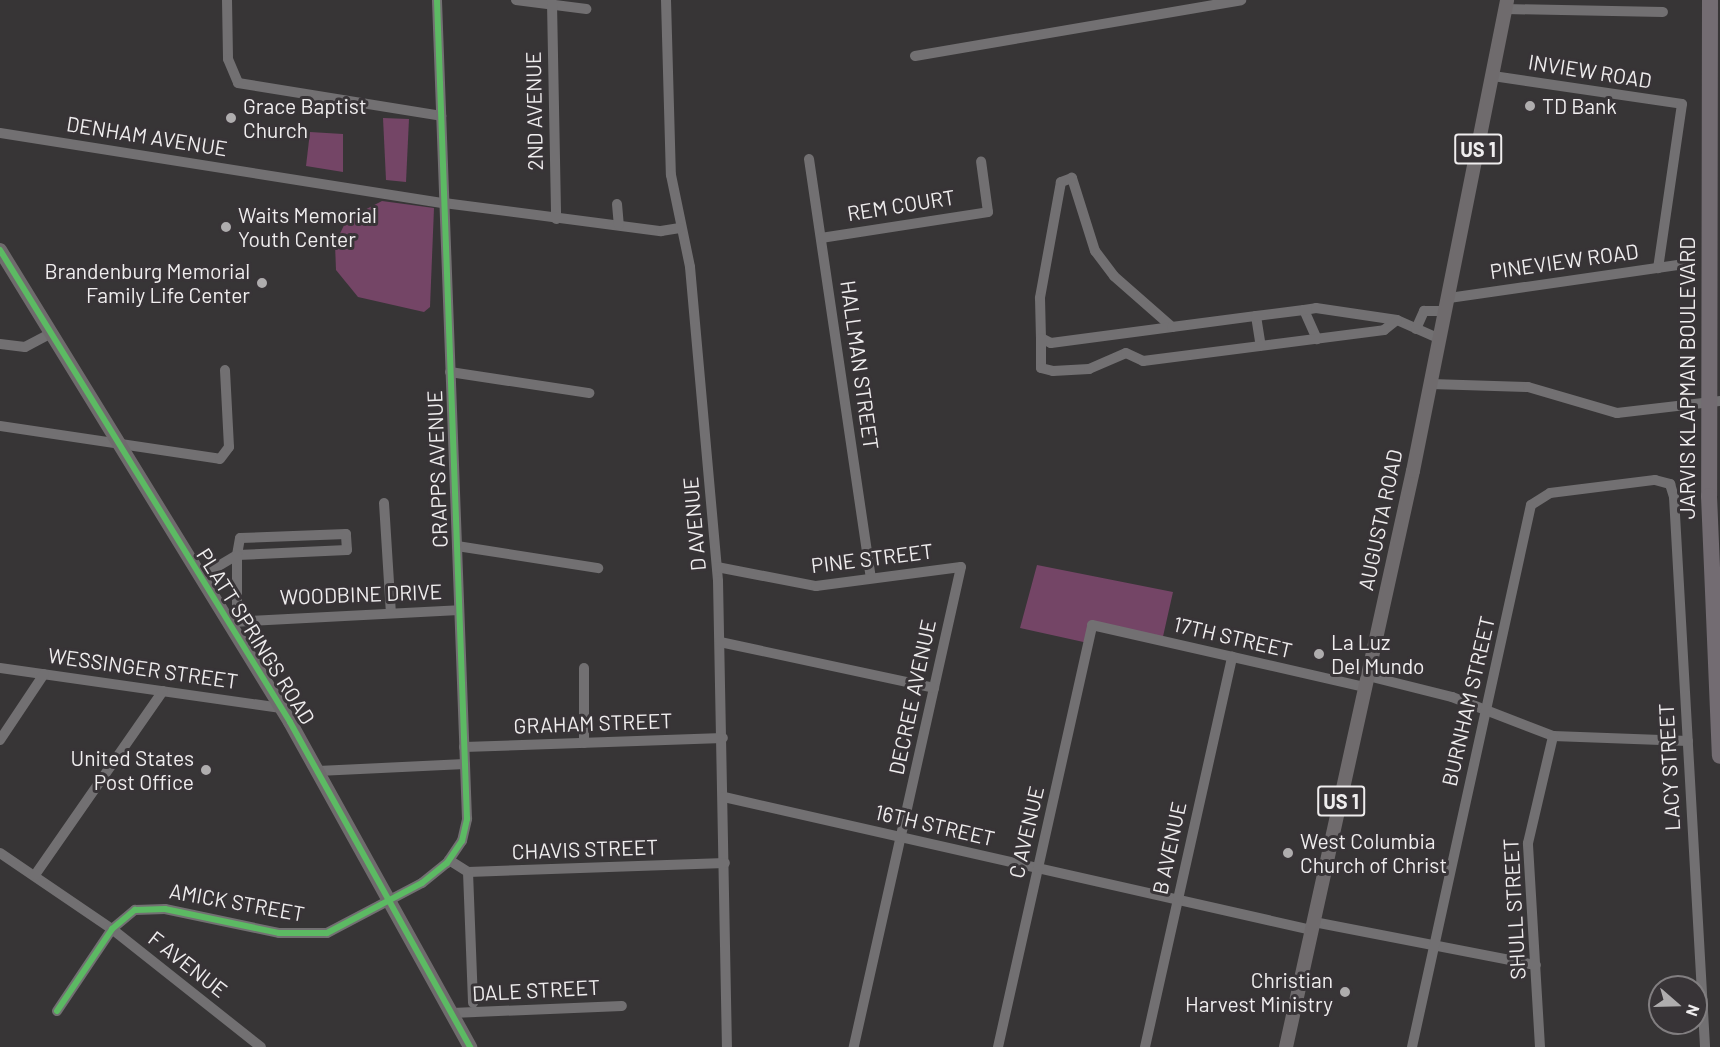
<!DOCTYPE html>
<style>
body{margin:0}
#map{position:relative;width:1720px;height:1047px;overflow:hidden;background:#373536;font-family:Barlow,sans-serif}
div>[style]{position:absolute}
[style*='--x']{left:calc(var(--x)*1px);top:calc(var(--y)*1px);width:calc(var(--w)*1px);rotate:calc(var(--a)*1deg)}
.green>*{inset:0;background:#744566}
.minor>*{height:10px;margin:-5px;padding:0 5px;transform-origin:5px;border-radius:5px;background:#727072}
.major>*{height:14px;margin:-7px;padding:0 7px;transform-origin:7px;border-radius:7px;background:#6f6b6d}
.highway>*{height:16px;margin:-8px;padding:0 8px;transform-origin:8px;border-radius:8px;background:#736c72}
.cycleway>*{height:6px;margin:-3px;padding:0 3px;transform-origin:3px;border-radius:3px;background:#5cba63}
.dots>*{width:16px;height:16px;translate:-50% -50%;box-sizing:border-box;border:3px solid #383437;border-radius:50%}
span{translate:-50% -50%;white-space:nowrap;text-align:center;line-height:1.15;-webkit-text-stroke:6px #383437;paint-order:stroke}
.shield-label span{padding:2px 4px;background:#383437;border:2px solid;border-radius:4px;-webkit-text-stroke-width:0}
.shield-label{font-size:20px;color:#efedee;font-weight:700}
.street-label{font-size:21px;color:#efedee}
.poi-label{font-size:21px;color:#efedee}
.left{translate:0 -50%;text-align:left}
.right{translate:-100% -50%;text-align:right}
.north{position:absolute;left:1648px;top:975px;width:60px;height:60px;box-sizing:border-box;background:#383437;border:2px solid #817e80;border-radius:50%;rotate:110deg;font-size:16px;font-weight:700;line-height:24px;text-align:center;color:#efedee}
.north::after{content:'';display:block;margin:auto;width:21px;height:27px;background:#afadae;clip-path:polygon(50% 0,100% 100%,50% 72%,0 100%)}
</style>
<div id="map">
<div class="green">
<div style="clip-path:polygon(383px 118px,409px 119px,406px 182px,386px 180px)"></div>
<div style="clip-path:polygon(310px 132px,343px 134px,343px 172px,306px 166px)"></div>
<div style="clip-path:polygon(382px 201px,434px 208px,430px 307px,424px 312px,358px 297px,336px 270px,335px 244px,347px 219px)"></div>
<div style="clip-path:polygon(1037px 565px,1173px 592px,1162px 641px,1092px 625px,1088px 643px,1020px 628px)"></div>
</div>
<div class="minor">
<div style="--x:227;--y:0;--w:59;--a:89"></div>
<div style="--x:228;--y:59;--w:26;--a:67"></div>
<div style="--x:238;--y:83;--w:206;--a:9.2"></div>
<div style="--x:516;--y:0;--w:71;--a:7.3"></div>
<div style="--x:666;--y:0;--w:175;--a:88.4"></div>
<div style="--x:671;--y:175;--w:94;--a:78.3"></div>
<div style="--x:690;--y:267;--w:315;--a:84.9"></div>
<div style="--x:718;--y:581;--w:466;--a:88.9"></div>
<div style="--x:552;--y:3;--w:216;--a:88.9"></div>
<div style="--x:1506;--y:9;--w:157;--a:1.1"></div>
<div style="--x:915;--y:56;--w:331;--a:-9.7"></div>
<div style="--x:1493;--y:76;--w:191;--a:8.4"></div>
<div style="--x:1682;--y:104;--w:166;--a:98.3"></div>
<div style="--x:0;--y:133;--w:449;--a:9"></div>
<div style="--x:444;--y:203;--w:219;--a:7.4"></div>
<div style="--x:661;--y:231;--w:19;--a:-9"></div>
<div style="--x:809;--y:159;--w:423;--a:81.6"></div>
<div style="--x:617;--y:204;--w:21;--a:85"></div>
<div style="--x:821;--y:238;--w:169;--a:-8.8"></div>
<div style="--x:988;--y:212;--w:51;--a:-97.8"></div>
<div style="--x:1449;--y:298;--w:238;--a:-8.2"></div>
<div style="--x:1304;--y:310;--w:32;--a:66"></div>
<div style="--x:1256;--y:316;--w:30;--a:81"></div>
<div style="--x:1172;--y:327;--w:77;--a:-138.7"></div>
<div style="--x:1114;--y:276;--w:31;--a:-127"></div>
<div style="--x:1095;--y:251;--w:77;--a:-107.5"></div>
<div style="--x:1072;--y:178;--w:12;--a:160"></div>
<div style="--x:1061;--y:182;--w:118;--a:100.3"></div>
<div style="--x:1040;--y:298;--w:40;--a:88.6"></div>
<div style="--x:1041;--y:338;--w:11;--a:27"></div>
<div style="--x:1051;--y:343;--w:122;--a:-7.5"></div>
<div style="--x:1172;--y:327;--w:85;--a:-7.5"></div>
<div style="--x:1256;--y:316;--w:48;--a:-7.1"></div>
<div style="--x:1304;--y:310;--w:12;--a:-9"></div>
<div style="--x:1316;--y:308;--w:82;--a:8.4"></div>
<div style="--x:1397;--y:320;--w:47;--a:23.8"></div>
<div style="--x:1416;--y:329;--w:20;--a:-66"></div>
<div style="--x:1424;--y:311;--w:22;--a:0"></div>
<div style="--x:1041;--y:338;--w:30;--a:90"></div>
<div style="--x:1041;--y:368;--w:12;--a:14"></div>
<div style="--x:1053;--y:371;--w:36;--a:-3"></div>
<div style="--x:1089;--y:369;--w:40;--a:-23.4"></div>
<div style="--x:1126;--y:353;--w:19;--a:25"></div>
<div style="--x:1143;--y:361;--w:243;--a:-7.3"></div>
<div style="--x:1384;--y:330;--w:16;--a:-38"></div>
<div style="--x:0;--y:344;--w:25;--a:7"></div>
<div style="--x:25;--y:347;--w:26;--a:-28"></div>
<div style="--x:450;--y:372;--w:141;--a:8.6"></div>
<div style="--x:1431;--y:384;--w:97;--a:1.8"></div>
<div style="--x:1528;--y:387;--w:93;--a:16.3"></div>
<div style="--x:1617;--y:413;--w:104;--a:-6.6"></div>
<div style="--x:0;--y:426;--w:222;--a:8.5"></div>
<div style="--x:220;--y:459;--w:15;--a:-53"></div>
<div style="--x:229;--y:447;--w:77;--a:-93"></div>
<div style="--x:384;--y:503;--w:110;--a:86.4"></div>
<div style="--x:457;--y:546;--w:143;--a:8.9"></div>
<div style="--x:717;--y:567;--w:101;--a:10.9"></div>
<div style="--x:816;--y:586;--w:146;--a:-7.5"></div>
<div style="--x:961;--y:567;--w:492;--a:102.6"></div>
<div style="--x:200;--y:577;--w:43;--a:-30.7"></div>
<div style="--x:237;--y:555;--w:110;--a:-2.6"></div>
<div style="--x:347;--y:550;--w:16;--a:-94"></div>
<div style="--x:346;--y:534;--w:106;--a:177.8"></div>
<div style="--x:240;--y:538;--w:17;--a:100"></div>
<div style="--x:237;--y:555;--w:66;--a:90"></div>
<div style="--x:232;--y:622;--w:227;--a:-3"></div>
<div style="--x:720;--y:642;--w:219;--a:12.1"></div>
<div style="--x:0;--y:668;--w:284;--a:8.1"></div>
<div style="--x:584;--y:668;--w:75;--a:90"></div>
<div style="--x:1368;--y:676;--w:87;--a:14"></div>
<div style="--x:1452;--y:697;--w:108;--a:21.1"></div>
<div style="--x:1553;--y:736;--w:135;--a:2.1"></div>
<div style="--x:0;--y:740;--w:79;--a:-56.3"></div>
<div style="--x:464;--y:747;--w:259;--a:-2"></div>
<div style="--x:318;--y:771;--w:147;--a:-2.7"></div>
<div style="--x:724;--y:797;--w:603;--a:12.75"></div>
<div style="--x:0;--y:853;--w:135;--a:34.2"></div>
<div style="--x:112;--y:929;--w:190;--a:38.4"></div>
<div style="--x:449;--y:860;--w:22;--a:32"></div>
<div style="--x:468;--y:872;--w:257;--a:-2"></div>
<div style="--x:468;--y:872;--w:131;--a:87.8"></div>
<div style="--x:35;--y:875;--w:224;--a:-55.2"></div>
<div style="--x:1314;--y:922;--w:226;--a:11"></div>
<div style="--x:57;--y:1011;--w:99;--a:-56.1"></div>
<div style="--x:112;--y:929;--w:30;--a:-40"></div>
<div style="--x:135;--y:910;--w:30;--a:-2"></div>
<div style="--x:165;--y:909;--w:116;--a:11.9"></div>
<div style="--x:279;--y:933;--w:48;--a:0"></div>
<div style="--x:327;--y:933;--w:107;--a:-27.8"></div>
<div style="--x:422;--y:883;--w:32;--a:-39"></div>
<div style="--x:447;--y:863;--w:27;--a:-56"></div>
<div style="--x:462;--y:841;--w:23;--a:-77"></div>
<div style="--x:467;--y:819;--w:820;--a:-92.1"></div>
<div style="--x:452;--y:1013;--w:170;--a:-2.4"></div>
<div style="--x:998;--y:1047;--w:432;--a:-77.4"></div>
<div style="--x:1092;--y:625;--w:281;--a:12.8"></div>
<div style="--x:1145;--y:1047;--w:400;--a:-77.4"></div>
<div style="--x:1412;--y:1047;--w:555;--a:-77.62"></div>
<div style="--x:1531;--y:505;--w:22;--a:-32"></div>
<div style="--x:1550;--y:493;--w:106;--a:-7.1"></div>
<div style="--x:1655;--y:480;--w:16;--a:15"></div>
<div style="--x:1670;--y:484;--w:14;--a:73"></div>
<div style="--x:1674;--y:497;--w:551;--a:86.77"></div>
<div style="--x:1540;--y:1047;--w:204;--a:-93.4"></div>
<div style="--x:1528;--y:843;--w:110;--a:-76.8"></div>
</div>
<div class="major">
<div style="--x:0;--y:250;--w:554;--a:58.43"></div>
<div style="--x:290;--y:722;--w:372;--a:61"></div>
<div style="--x:1286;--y:1047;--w:590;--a:-77.57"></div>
<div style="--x:1413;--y:471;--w:480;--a:-78.7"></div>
</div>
<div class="highway">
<div style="--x:1710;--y:0;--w:496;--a:90.1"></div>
<div style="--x:1709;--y:496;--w:260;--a:87.6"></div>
</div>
<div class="cycleway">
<div style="--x:0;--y:250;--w:554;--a:58.43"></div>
<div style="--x:290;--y:722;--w:372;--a:61"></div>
<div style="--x:57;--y:1011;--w:99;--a:-56.1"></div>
<div style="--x:112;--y:929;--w:30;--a:-40"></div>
<div style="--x:135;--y:910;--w:30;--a:-2"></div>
<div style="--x:165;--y:909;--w:116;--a:11.9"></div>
<div style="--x:279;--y:933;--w:48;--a:0"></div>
<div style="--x:327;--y:933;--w:107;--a:-27.8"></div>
<div style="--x:422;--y:883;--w:32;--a:-39"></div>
<div style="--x:447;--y:863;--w:27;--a:-56"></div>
<div style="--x:462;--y:841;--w:23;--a:-77"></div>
<div style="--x:467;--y:819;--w:820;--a:-92.1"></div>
</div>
<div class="dots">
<div style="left:1530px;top:106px;background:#afadae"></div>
<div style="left:231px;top:118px;background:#afadae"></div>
<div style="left:226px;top:227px;background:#afadae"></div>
<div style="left:262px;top:283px;background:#afadae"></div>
<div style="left:1319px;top:654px;background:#afadae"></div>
<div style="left:206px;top:770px;background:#afadae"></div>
<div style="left:1288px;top:853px;background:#afadae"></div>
<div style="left:1345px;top:992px;background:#afadae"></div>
</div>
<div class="shield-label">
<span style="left:1478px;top:149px">US 1</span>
<span style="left:1341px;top:801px">US 1</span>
</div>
<div class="street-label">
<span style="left:1590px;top:71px;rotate:9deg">INVIEW ROAD</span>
<span style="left:534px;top:111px;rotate:-91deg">2ND AVENUE</span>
<span style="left:147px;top:136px;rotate:9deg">DENHAM AVENUE</span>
<span style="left:901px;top:205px;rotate:-9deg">REM COURT</span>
<span style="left:1564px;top:261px;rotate:-8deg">PINEVIEW ROAD</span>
<span style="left:860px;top:365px;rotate:82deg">HALLMAN STREET</span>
<span style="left:1687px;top:378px;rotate:-90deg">JARVIS KLAPMAN BOULEVARD</span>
<span style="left:437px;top:469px;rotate:-92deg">CRAPPS AVENUE</span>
<span style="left:1380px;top:520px;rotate:-78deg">AUGUSTA ROAD</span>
<span style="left:694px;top:524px;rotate:-95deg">D AVENUE</span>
<span style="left:872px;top:558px;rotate:-7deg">PINE STREET</span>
<span style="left:361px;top:594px;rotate:-2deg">WOODBINE DRIVE</span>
<span style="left:256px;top:636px;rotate:58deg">PLATT SPRINGS ROAD</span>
<span style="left:1233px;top:637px;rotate:13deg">17TH STREET</span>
<span style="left:143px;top:668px;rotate:8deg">WESSINGER STREET</span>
<span style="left:912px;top:697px;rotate:-78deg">DECREE AVENUE</span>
<span style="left:1468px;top:701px;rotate:-77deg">BURNHAM STREET</span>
<span style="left:593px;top:723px;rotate:-2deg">GRAHAM STREET</span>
<span style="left:1669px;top:767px;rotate:-93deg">LACY STREET</span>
<span style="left:935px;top:825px;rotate:13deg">16TH STREET</span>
<span style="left:1026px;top:832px;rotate:-77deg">C AVENUE</span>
<span style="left:1169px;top:848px;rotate:-78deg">B AVENUE</span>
<span style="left:585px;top:849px;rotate:-2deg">CHAVIS STREET</span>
<span style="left:237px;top:902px;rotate:10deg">AMICK STREET</span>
<span style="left:1514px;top:909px;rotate:-93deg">SHULL STREET</span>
<span style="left:188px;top:964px;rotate:38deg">F AVENUE</span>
<span style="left:536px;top:990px;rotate:-3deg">DALE STREET</span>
</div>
<div class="poi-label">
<span class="left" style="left:243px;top:118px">Grace Baptist<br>Church</span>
<span class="left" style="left:1542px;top:106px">TD Bank</span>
<span class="left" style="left:238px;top:227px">Waits Memorial<br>Youth Center</span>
<span class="right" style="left:250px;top:283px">Brandenburg Memorial<br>Family Life Center</span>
<span class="left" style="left:1331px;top:654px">La Luz<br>Del Mundo</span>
<span class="right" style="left:194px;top:770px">United States<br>Post Office</span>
<span class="left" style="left:1300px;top:853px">West Columbia<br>Church of Christ</span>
<span class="right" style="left:1333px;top:992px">Christian<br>Harvest Ministry</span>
</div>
<div class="north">N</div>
</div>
